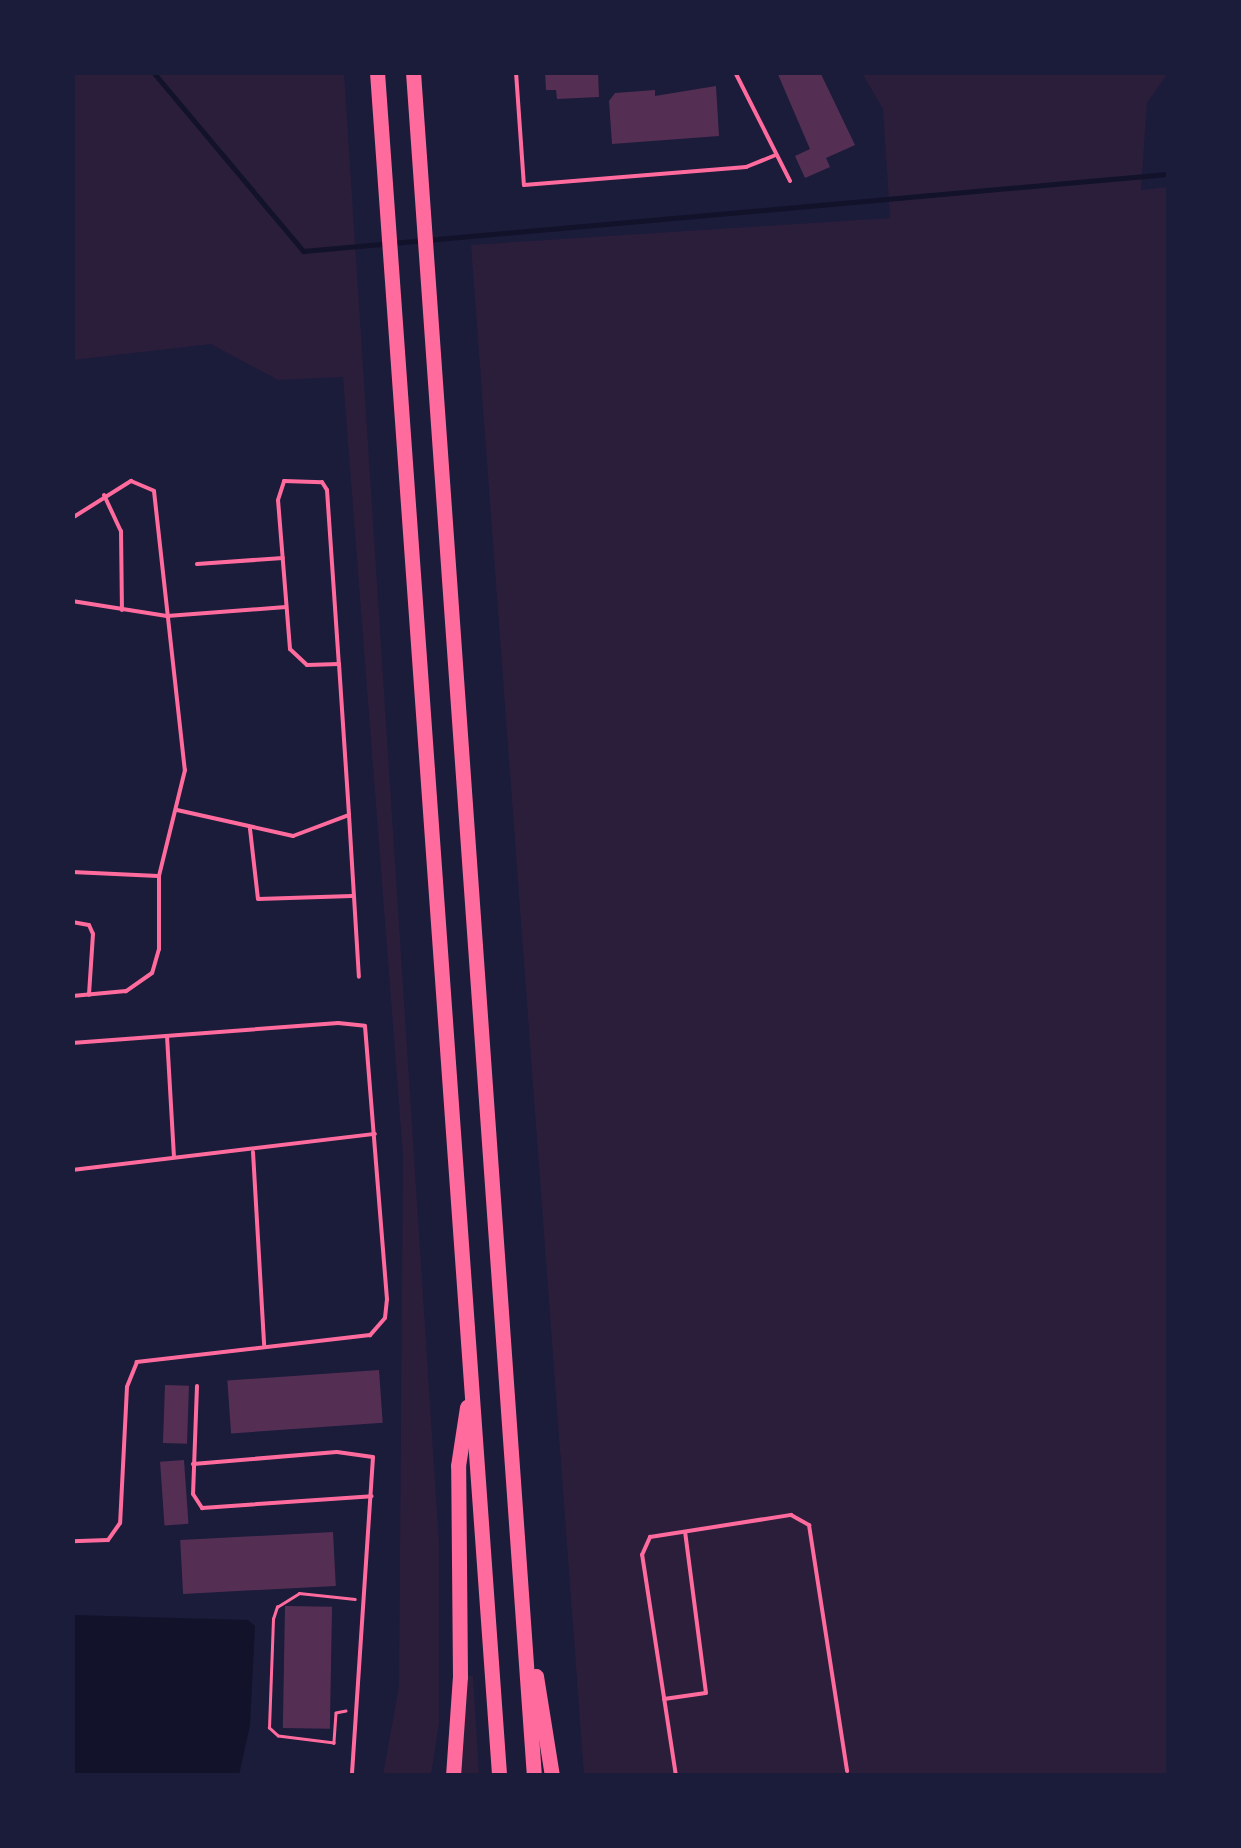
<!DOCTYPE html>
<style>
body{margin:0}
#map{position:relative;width:1241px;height:1848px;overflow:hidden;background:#1b1b3a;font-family:Signika,sans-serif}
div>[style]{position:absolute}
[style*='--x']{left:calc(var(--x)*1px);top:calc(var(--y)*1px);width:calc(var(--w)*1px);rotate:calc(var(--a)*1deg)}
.green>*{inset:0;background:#2a1e3b}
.water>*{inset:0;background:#12122b}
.stream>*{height:5px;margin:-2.5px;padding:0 2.5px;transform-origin:2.5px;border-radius:2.5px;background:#12122b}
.building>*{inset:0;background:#542f53;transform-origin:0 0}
.path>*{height:2.5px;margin:-1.25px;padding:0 1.25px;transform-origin:1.25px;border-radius:1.25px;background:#ff6b9d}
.service>*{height:4px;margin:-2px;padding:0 2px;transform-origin:2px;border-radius:2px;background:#ff6b9d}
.motorway>*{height:15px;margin:-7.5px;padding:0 7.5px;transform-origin:7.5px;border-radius:7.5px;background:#ff6b9d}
span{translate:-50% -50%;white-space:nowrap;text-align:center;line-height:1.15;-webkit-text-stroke:8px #1b1b3a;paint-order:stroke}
.frame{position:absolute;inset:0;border:75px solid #1b1b3a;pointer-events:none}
</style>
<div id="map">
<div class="green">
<div style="clip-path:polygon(72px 73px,344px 73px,439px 1543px,439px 1723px,431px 1775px,383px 1775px,399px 1686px,403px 1155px,343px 377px,278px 380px,211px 344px,73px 360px)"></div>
<div style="clip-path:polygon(862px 73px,1168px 73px,1147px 103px,1141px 190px,1168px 187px,1168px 1775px,584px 1775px,471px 245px,890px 218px,883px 109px)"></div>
<div style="clip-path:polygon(466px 1676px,473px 1676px,479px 1775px,460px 1776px)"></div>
</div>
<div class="water">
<div style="clip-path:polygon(73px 1615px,248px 1620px,255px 1626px,250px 1725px,239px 1775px,73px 1775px)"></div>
</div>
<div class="stream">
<div style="--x:153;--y:72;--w:234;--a:50"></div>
<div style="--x:303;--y:251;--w:868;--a:-5.09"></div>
</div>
<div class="building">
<div style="clip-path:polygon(545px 72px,598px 72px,599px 97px,557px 99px,556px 90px,546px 90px)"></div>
<div style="clip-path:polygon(777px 72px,820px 72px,855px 145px,826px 158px,830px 167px,805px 178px,795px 156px,810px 149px)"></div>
<div style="clip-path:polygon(716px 86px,719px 136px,612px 144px,609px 101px,615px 93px,655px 90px,655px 96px)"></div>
<div style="left:379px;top:1370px;width:53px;height:152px;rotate:86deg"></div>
<div style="left:165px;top:1385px;width:24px;height:58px;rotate:2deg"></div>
<div style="left:184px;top:1460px;width:64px;height:24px;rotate:86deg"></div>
<div style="left:333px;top:1532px;width:54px;height:153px;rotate:87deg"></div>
<div style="left:285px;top:1606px;width:47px;height:122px;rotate:1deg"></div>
</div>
<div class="path">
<div style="--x:346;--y:1711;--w:10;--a:169"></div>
<div style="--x:336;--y:1713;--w:30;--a:94"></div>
<div style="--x:334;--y:1743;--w:56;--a:-172.9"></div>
<div style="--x:278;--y:1736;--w:12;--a:-138"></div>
<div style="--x:269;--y:1728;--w:109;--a:-87.9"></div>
<div style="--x:273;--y:1619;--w:13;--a:-72"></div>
<div style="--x:277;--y:1607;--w:26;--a:-32"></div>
<div style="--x:299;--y:1593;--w:56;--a:6.1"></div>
</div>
<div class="service">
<div style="--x:516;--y:72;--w:113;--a:86"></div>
<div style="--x:524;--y:185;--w:223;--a:-4.6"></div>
<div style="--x:746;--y:167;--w:32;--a:-22"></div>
<div style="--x:735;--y:72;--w:122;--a:63.2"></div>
<div style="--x:104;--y:495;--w:40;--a:65"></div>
<div style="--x:121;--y:531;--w:79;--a:89.3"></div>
<div style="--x:72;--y:518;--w:70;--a:-32.1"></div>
<div style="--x:131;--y:481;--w:25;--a:23"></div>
<div style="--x:154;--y:491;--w:281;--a:83.7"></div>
<div style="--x:185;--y:770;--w:109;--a:103.8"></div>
<div style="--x:159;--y:876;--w:73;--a:90"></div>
<div style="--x:159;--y:949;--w:25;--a:106"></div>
<div style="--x:152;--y:973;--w:32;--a:145"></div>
<div style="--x:126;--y:991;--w:54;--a:174.7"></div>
<div style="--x:197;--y:564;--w:86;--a:-4"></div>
<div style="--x:72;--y:601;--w:96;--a:9"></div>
<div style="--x:167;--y:616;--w:119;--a:-4.3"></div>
<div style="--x:339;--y:664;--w:32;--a:178"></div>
<div style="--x:307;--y:665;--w:23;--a:-137"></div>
<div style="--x:290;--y:649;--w:149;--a:-94.6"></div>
<div style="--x:278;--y:500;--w:20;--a:-72"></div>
<div style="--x:284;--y:481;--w:38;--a:2"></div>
<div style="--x:322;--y:482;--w:9;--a:58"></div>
<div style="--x:327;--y:490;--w:174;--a:86.1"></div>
<div style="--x:339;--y:664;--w:151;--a:86.2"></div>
<div style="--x:349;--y:815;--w:162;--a:86.5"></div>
<div style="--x:177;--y:810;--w:119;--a:12.6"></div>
<div style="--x:293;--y:836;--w:60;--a:-20.6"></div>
<div style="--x:250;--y:829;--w:70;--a:83.5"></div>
<div style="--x:258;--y:899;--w:94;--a:-1.8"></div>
<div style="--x:72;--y:872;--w:86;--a:2.7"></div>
<div style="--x:72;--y:922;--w:17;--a:10"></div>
<div style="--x:89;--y:925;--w:10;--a:66"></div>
<div style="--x:93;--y:934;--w:61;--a:93.8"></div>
<div style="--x:167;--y:1036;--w:120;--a:86.7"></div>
<div style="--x:72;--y:1043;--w:267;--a:-4.3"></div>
<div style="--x:338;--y:1023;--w:27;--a:6"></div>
<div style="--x:365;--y:1026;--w:274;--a:85.4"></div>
<div style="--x:387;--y:1299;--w:19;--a:96"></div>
<div style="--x:385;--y:1318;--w:23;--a:131"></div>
<div style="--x:370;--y:1335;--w:235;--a:173.4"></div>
<div style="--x:137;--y:1362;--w:27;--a:112"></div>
<div style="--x:127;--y:1387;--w:136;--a:92.9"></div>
<div style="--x:120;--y:1523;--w:21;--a:125"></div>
<div style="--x:108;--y:1540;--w:36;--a:178"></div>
<div style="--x:253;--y:1152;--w:193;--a:86.7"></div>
<div style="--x:72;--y:1170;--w:305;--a:-6.8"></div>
<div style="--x:197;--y:1386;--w:108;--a:92.1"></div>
<div style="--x:193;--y:1494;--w:17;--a:57"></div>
<div style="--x:202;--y:1508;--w:170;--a:-4"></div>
<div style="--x:193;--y:1464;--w:144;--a:-4.8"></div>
<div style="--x:337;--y:1452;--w:36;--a:8"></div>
<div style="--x:373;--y:1457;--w:320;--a:93.8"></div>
<div style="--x:664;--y:1699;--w:42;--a:-8.1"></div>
<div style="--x:706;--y:1693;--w:162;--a:-97.4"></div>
<div style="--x:676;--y:1776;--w:224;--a:-98.7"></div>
<div style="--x:642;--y:1555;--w:20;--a:-66"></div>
<div style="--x:650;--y:1537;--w:143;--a:-8.9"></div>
<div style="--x:791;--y:1515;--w:21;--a:29"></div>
<div style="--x:809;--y:1525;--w:249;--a:81.2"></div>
<div style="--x:819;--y:1776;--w:43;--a:0"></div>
</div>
<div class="motorway">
<div style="--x:377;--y:72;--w:1708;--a:85.9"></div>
<div style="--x:413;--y:72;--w:1708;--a:85.94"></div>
<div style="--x:536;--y:1676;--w:101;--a:80.9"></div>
<div style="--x:453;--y:1776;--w:99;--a:-86"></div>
<div style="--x:460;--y:1677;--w:211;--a:-90.5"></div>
<div style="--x:458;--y:1466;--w:60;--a:-81.3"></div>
</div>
<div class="frame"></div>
</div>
